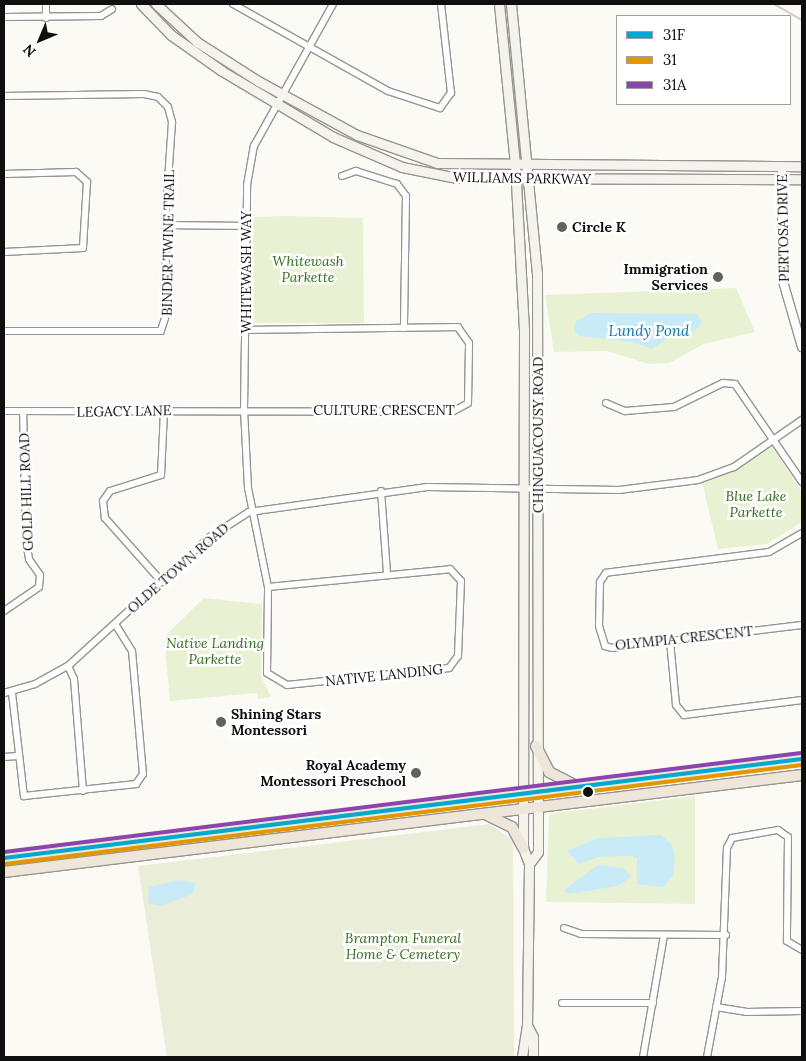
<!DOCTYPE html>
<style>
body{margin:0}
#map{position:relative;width:806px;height:1061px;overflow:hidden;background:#fcfaf5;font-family:Lora,serif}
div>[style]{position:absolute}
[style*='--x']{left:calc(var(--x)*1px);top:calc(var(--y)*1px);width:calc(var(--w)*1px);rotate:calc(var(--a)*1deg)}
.green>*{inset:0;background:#e8f2d3}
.cemetery>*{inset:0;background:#eaedd8}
.pitch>*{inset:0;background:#f1f6de;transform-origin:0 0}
.water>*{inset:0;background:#c9ebf8}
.roads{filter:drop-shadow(1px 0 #969593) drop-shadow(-1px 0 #969593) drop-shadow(0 1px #969593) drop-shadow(0 -1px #969593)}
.minor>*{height:6px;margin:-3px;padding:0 3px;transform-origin:3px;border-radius:3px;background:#fffefe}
.tertiary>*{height:8px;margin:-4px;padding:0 4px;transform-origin:4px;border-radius:4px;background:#fffefe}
.secondary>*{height:9px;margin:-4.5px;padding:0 4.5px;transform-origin:4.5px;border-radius:4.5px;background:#f5f3eb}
.primary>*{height:10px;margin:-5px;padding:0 5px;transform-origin:5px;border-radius:5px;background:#eee7d9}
.rail>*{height:2px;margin:-1px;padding:0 1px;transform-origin:1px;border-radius:1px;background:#d9c4c6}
.bus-1>*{height:4px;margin:-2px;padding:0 2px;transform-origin:2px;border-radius:2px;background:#00a9ce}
.bus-2>*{height:4px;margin:-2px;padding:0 2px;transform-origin:2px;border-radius:2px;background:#e09702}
.bus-3>*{height:4px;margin:-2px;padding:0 2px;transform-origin:2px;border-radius:2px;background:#8e44ad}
.dots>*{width:14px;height:14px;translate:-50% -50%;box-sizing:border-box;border:2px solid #fff;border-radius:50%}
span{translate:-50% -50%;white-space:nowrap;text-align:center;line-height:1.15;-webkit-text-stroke:5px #fff;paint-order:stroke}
.street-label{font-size:14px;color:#0f0f0f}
.poi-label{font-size:14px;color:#0f0f0f;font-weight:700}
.left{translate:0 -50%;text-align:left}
.right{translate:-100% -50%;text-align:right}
.park-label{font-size:14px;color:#326c1b;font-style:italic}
.water-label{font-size:15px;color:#1073a9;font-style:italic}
.frame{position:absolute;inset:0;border:5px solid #0f0f0f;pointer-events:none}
.legend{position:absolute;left:616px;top:15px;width:175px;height:90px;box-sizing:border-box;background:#fff;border:1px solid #9f9f9f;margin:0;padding:6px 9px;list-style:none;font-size:15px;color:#0f0f0f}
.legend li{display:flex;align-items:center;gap:10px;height:25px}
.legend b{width:25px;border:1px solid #9f9f9f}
.north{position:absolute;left:15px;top:15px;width:50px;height:50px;-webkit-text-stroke:4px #fff;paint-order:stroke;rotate:225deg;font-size:14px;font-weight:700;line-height:20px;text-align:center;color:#0f0f0f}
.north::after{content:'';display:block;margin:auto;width:18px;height:22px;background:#0f0f0f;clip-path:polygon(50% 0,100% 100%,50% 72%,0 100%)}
</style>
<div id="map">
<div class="green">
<div style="clip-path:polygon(290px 216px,363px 218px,364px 323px,253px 323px,253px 217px)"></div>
<div style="clip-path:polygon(736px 288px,755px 332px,704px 344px,669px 363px,649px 364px,607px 351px,554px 352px,545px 295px)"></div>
<div style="clip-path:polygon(772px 447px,802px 492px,802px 522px,767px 544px,718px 549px,702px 482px)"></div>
<div style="clip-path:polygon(204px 598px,262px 604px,261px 676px,271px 697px,258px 699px,257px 693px,170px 701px,164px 637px)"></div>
<div style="clip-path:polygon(695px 796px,695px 904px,546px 902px,549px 814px)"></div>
</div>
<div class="cemetery">
<div style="clip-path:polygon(490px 824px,513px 840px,514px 1057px,167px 1057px,138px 866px)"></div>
</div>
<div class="pitch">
<div style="left:759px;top:491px;width:24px;height:13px;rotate:55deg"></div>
</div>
<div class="water">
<div style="clip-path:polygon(591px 313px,697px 314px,702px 322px,694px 332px,669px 337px,652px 349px,632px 342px,579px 336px,574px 330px,575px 322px)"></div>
<div style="clip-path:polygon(661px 835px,672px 845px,675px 860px,673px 876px,663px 887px,637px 884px,637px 859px,632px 856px,599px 857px,579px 864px,567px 851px,598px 838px)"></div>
<div style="clip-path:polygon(598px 865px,624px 868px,631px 877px,618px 886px,568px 894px,564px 890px)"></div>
<div style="clip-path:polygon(179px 880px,196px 883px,193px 894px,161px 906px,148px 903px,149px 887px)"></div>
</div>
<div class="roads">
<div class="minor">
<div style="--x:46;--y:4;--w:14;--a:90"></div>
<div style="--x:233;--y:4;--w:178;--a:29.3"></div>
<div style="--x:388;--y:91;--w:55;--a:18.1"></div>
<div style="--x:440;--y:108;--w:19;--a:-54"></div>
<div style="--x:451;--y:93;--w:90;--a:-96.4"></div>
<div style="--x:4;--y:17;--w:97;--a:-0.6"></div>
<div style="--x:101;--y:16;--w:13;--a:-32"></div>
<div style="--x:4;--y:96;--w:140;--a:-0.8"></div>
<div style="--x:144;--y:94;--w:14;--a:12"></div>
<div style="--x:158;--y:97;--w:14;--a:45"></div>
<div style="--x:168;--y:107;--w:16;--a:75"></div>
<div style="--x:172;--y:122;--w:103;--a:93.9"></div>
<div style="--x:165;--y:225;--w:87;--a:88.7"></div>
<div style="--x:167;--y:312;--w:20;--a:108"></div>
<div style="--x:161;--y:331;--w:157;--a:180"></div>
<div style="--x:4;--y:174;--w:72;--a:-1.6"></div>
<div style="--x:76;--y:172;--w:15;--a:42"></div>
<div style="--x:87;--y:182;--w:66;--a:93.5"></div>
<div style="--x:83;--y:248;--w:79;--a:177.1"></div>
<div style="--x:342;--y:176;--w:15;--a:-20"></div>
<div style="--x:356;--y:171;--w:43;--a:17.6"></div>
<div style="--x:397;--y:184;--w:15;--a:53"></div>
<div style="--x:406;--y:196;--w:132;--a:90.9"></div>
<div style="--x:165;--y:225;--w:80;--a:0.7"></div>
<div style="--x:606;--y:403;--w:21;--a:23"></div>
<div style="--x:625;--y:411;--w:49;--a:-4.7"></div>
<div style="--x:674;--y:407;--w:55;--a:-26.1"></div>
<div style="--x:723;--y:383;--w:12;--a:5"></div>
<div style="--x:735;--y:384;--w:119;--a:55.6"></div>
<div style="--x:4;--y:411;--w:448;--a:0.1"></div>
<div style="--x:452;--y:412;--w:18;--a:-29"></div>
<div style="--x:468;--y:403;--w:60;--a:-89"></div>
<div style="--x:469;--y:343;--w:19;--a:-125"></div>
<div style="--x:458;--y:327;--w:212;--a:179.2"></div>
<div style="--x:381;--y:491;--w:81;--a:85.8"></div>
<div style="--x:802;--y:533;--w:38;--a:150"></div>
<div style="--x:769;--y:552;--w:164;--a:172.7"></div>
<div style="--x:606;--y:573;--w:11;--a:124"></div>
<div style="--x:600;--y:582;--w:44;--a:91.3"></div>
<div style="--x:599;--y:626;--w:21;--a:73"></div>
<div style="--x:605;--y:646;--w:7;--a:16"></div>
<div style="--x:612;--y:648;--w:191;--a:-6.9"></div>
<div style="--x:162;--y:582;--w:86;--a:-131.7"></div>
<div style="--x:105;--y:518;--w:17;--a:-97"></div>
<div style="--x:103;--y:501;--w:12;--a:-55"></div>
<div style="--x:110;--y:491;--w:53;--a:-17.4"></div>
<div style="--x:161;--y:475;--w:64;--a:-87.3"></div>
<div style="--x:268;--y:587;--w:183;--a:-5.6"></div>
<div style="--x:450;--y:569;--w:16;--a:47"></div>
<div style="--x:461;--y:581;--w:75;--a:92.3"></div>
<div style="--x:458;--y:656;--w:15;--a:127"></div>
<div style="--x:449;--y:668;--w:163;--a:174"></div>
<div style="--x:287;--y:685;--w:23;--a:-149"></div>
<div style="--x:267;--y:673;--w:86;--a:-89.3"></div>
<div style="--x:268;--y:587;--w:101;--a:-101.4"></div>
<div style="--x:248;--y:488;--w:78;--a:-92.9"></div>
<div style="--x:244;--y:410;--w:225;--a:-89.2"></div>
<div style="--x:247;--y:185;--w:40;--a:-80"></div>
<div style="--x:254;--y:146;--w:162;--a:-60.9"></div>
<div style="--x:4;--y:611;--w:42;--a:-34.4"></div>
<div style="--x:39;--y:587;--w:12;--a:-85"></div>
<div style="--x:40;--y:575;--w:19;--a:-125"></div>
<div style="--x:29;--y:559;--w:19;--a:-99"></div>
<div style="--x:26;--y:540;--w:129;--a:-91.3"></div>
<div style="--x:670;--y:641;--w:64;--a:84.6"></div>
<div style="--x:676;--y:705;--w:13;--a:51"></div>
<div style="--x:684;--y:715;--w:119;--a:-7.2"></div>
<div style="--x:68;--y:666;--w:14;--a:65"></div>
<div style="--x:74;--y:679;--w:112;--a:85.4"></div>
<div style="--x:4;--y:693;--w:32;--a:-16"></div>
<div style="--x:35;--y:684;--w:38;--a:-29"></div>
<div style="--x:68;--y:666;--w:192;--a:-42.3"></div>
<div style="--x:210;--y:537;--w:46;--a:-32.7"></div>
<div style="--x:249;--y:512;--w:180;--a:-8"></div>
<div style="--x:427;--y:487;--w:192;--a:0.9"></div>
<div style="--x:619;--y:490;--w:80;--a:-7.2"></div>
<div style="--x:698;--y:480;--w:38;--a:-20"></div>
<div style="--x:734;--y:467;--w:83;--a:-34.7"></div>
<div style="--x:12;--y:693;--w:104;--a:83.4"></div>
<div style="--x:24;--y:796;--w:113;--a:-6.1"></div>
<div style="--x:136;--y:784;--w:12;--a:-55"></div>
<div style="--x:143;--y:774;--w:123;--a:-95.1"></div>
<div style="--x:132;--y:651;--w:32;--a:-122"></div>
<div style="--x:4;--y:757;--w:13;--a:-4"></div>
<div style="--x:564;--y:928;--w:18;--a:19"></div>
<div style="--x:581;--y:934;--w:145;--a:0.4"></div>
<div style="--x:562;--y:1003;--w:91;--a:0"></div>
<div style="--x:716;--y:1007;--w:30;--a:9"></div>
<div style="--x:746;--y:1012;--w:56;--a:-1"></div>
<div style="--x:643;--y:1057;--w:123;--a:-80.2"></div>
<div style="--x:707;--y:1057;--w:81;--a:-79.4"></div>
<div style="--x:722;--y:977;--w:129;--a:-87.8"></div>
<div style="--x:727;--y:848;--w:11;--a:-63"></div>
<div style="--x:732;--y:838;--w:47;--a:-9.9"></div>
<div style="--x:778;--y:830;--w:12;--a:35"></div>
<div style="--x:788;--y:837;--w:104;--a:90.6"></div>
<div style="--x:787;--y:941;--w:17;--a:31"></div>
</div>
<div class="tertiary">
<div style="--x:782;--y:166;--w:112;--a:90"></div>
<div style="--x:782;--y:278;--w:72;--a:73.8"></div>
</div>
<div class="secondary">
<div style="--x:141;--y:4;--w:43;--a:45.9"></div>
<div style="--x:171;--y:35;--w:62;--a:35.2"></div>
<div style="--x:222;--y:71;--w:129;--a:30.7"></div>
<div style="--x:333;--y:137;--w:75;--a:23.5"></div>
<div style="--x:402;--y:167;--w:56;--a:11.3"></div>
<div style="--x:457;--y:178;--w:345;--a:0.2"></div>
<div style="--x:156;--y:4;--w:56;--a:42.8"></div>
<div style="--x:197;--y:42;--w:72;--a:32.6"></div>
<div style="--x:258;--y:81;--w:113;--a:28.6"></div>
<div style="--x:357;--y:135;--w:85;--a:19.3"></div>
<div style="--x:437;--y:163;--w:365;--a:0.5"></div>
<div style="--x:499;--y:4;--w:161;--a:84.3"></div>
<div style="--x:515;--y:164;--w:165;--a:86.9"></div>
<div style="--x:524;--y:329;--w:519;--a:90.11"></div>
<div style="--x:523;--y:848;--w:17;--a:69"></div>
<div style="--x:529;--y:864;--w:161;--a:90.7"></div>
<div style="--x:527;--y:1025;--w:32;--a:99"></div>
<div style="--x:511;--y:4;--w:270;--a:84.5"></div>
<div style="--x:537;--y:273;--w:579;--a:89.9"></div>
<div style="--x:538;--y:852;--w:15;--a:127"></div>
<div style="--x:527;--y:1025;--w:13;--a:63"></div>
<div style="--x:533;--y:1037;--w:20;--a:90"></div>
</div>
<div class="primary">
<div style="--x:536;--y:746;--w:29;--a:63"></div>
<div style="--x:549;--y:772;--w:30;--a:27"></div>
<div style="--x:487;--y:815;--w:28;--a:26"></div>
<div style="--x:512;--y:827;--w:24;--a:62"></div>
<div style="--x:4;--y:858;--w:804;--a:-7.07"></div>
<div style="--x:4;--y:872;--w:804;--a:-6.93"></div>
</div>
</div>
<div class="rail">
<div style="--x:774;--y:4;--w:32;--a:30"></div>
</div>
<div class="bus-1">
<div style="--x:4;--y:858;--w:804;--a:-7.07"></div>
</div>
<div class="bus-2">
<div style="--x:5;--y:864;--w:803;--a:-7.08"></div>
</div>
<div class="bus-3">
<div style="--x:4;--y:852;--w:803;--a:-7.08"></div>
</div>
<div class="dots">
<div style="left:562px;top:227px;background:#626160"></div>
<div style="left:718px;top:277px;background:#626160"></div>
<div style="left:221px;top:722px;background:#626160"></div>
<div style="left:416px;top:773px;background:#626160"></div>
<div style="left:588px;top:792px;background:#0f0f0f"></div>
</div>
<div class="street-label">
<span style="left:522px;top:178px;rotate:1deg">WILLIAMS PARKWAY</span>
<span style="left:783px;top:228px;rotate:-91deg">PERTOSA DRIVE</span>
<span style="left:168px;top:243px;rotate:-89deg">BINDER TWINE TRAIL</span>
<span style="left:246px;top:272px;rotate:-90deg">WHITEWASH WAY</span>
<span style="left:384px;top:410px">CULTURE CRESCENT</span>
<span style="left:124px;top:411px;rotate:-1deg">LEGACY LANE</span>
<span style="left:538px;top:435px;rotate:-90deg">CHINGUACOUSY ROAD</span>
<span style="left:26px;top:492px;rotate:-92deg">GOLD HILL ROAD</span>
<span style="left:178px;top:568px;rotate:-41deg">OLDE TOWN ROAD</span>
<span style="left:684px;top:638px;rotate:-6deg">OLYMPIA CRESCENT</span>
<span style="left:384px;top:675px;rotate:-6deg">NATIVE LANDING</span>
</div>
<div class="poi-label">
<span class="left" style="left:572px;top:227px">Circle K</span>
<span class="right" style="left:708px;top:277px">Immigration<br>Services</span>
<span class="left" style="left:231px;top:722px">Shining Stars<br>Montessori</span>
<span class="right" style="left:406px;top:773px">Royal Academy<br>Montessori Preschool</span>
</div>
<div class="park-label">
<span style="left:308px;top:269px">Whitewash<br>Parkette</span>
<span style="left:756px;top:504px">Blue Lake<br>Parkette</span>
<span style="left:215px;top:651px">Native Landing<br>Parkette</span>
<span style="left:403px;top:946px">Brampton Funeral<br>Home &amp; Cemetery</span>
</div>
<div class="water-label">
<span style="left:649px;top:331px">Lundy Pond</span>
</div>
<div class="frame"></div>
<ul class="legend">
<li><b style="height:6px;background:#00a9ce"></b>31F</li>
<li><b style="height:6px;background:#e09702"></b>31</li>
<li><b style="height:6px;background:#8e44ad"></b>31A</li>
</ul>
<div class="north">N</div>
</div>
